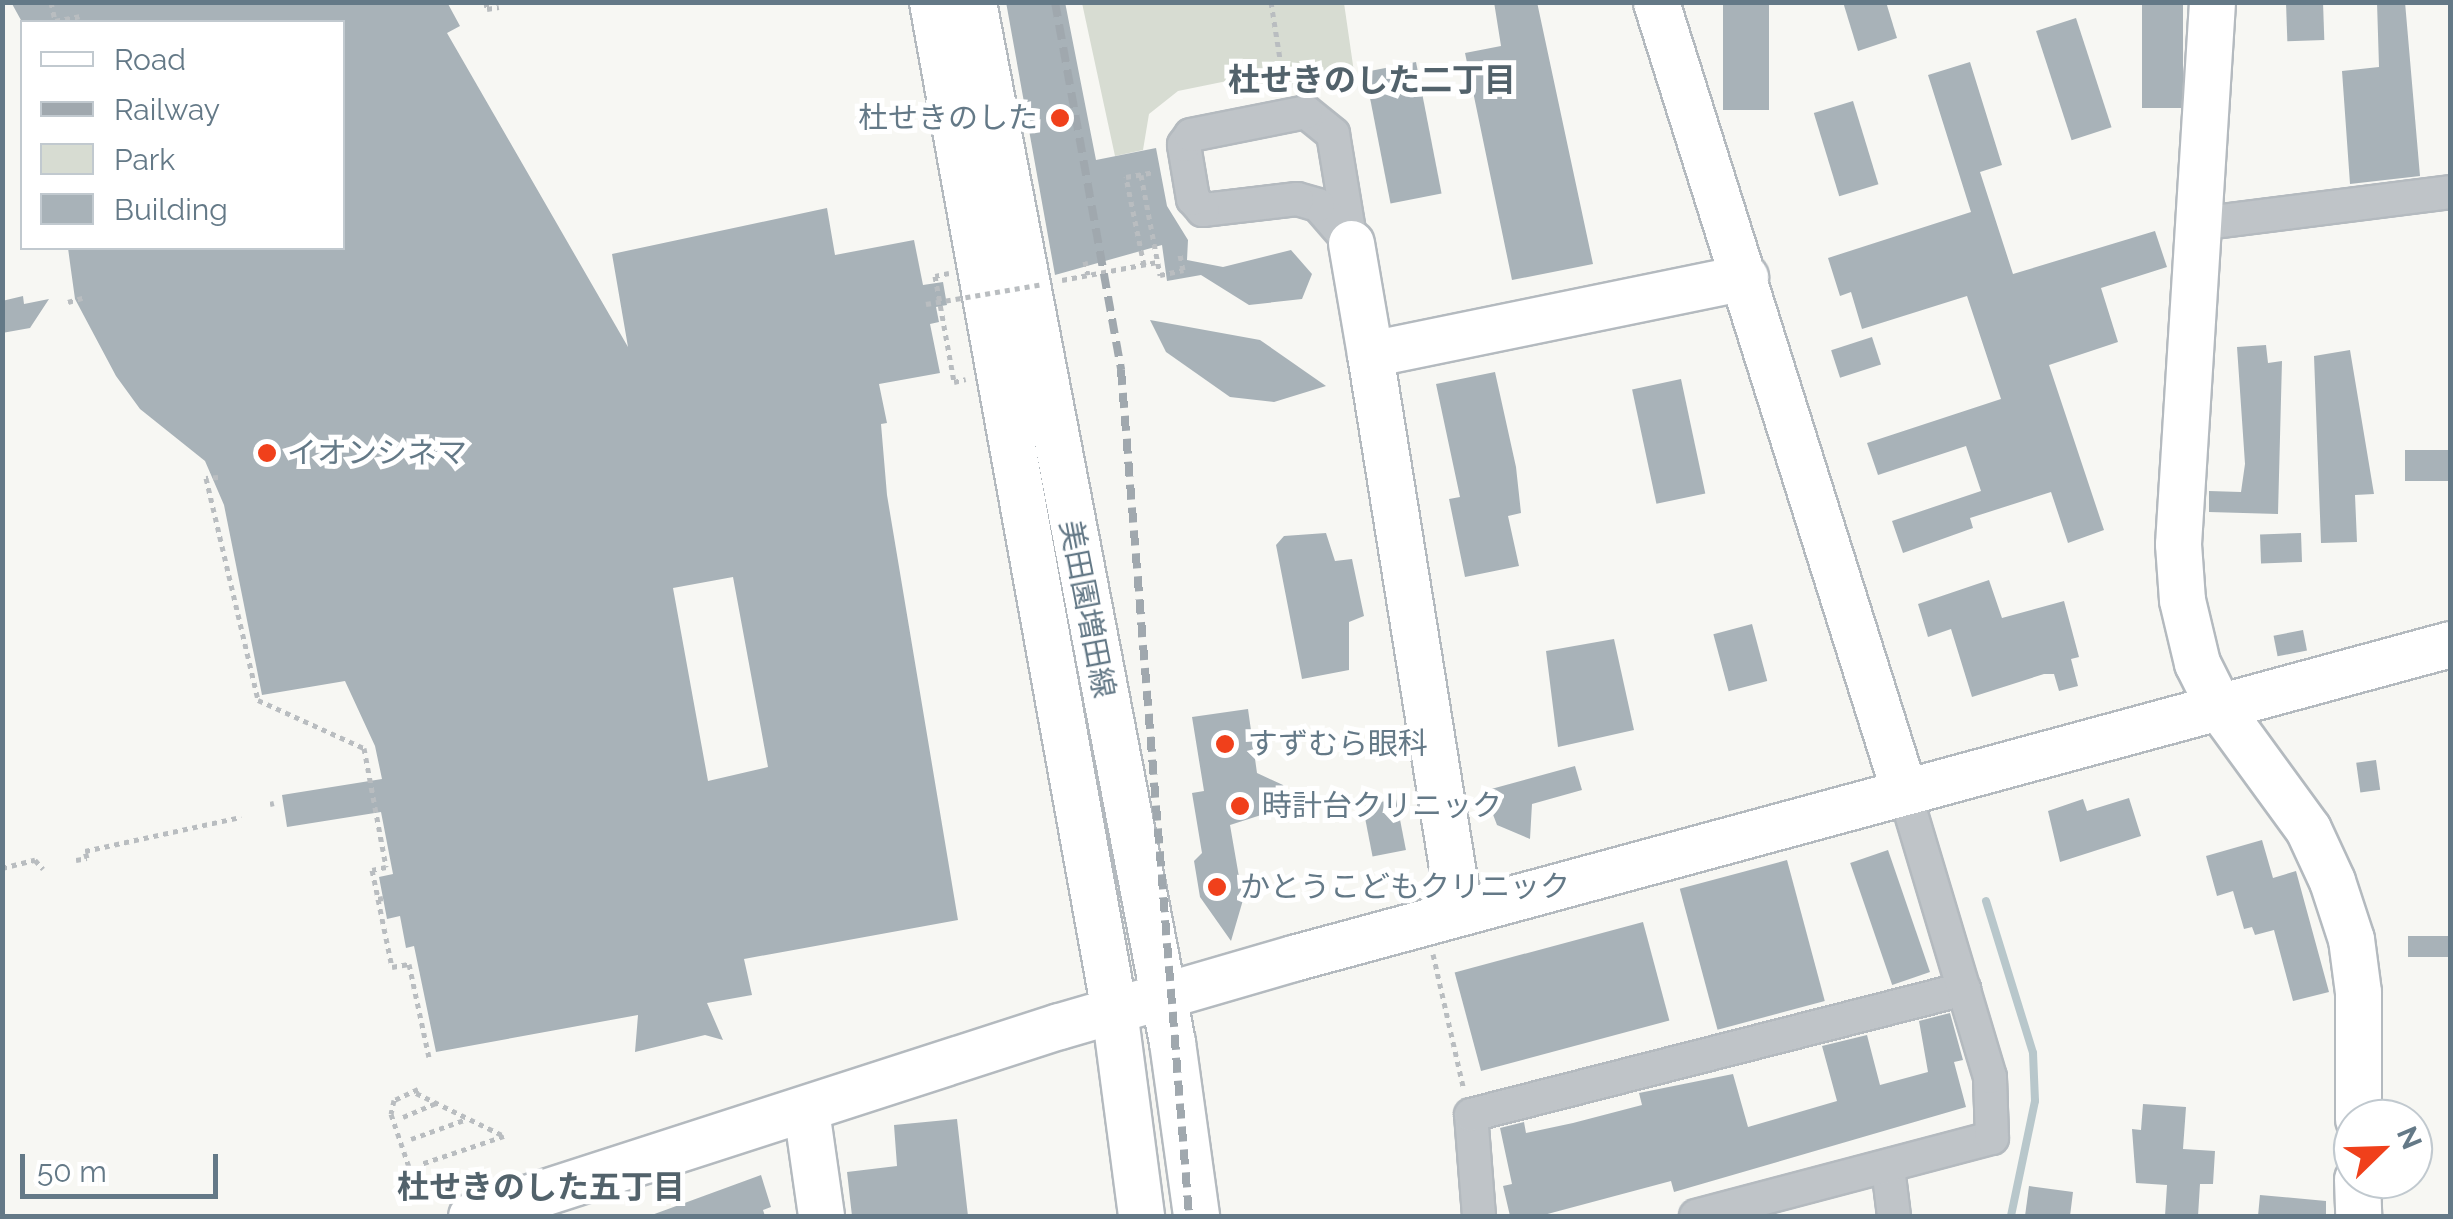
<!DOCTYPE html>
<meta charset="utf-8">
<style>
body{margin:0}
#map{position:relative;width:2453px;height:1219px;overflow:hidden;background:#f7f7f3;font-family:Raleway,"Noto Sans JP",sans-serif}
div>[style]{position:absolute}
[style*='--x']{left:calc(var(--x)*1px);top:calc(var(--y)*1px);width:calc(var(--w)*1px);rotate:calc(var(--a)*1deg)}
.green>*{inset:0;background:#d7dcd2}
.stream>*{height:8px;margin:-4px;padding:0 4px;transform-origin:4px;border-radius:4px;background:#b8c7cb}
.building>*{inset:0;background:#a8b2b8;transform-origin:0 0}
.path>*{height:5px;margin-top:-2.5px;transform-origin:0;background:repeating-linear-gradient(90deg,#b9bdc0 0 5px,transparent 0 10px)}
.roads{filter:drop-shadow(2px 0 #b4babf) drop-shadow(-2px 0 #b4babf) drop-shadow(0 2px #b4babf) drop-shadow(0 -2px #b4babf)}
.street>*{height:32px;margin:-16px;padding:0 16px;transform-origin:16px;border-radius:16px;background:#bfc4c8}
.secondary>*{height:45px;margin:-22.5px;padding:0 22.5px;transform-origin:22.5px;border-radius:22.5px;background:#fff}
.rail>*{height:8px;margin-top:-4px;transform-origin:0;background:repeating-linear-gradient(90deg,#a0a8ae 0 15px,transparent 0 23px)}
.path-bridge>*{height:5px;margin-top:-2.5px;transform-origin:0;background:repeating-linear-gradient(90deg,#b9bdc0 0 5px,transparent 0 10px)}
.dots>*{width:28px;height:28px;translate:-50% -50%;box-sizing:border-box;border:5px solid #fff;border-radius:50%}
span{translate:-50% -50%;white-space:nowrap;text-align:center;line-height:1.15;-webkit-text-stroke:10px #fff;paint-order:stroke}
.poi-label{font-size:30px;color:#647987}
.right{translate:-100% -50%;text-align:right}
.left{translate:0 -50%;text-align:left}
.street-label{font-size:30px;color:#647987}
.neighbourhood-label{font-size:32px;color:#52626b;font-weight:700}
.frame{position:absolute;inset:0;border:5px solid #647987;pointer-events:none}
.legend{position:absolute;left:20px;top:20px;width:325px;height:230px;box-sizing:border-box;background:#fff;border:2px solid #c1c9cf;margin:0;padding:12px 18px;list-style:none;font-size:30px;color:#647987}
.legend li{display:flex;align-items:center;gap:20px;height:50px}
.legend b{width:50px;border:2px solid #c1c9cf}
.north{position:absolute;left:2333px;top:1099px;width:100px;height:100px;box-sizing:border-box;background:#fff;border:2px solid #c1c9cf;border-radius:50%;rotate:67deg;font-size:28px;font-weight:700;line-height:40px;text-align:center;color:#647987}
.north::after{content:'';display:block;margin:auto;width:35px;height:45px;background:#f0401b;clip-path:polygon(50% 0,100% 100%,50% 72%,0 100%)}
.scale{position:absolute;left:20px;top:1154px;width:198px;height:45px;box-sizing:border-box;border:5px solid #647987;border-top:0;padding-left:12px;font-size:30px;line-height:35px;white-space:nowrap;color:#647987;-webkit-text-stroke:8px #fff;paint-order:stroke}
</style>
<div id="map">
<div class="green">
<div style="clip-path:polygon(1082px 3px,1344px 3px,1355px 79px,1266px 91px,1227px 81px,1178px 91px,1149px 114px,1143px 150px,1115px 156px)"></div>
</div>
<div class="stream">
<div style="--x:1986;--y:901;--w:159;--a:72.8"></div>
<div style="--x:2033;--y:1053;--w:48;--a:87.6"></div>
<div style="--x:2035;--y:1101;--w:117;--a:101.8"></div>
</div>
<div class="building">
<div style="clip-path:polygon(evenodd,11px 2px,447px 2px,460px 26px,447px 33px,628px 347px,612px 254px,827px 208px,835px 255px,914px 240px,923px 285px,943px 282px,947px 305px,936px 307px,939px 322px,930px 324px,940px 373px,879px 384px,887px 423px,881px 424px,887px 495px,958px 920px,744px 959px,752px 995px,707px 1003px,723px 1040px,705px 1035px,635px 1052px,638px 1015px,436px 1052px,414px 946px,406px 948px,400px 916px,387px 919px,379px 877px,393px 874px,381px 812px,287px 827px,282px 795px,382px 779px,375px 746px,345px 681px,262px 695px,224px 505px,205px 461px,140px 409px,116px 376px,75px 299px,70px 263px,68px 248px,342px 248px,342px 22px,22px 22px,11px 2px,733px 577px,768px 767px,708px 781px,673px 588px,733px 577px)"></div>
<div style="clip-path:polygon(1006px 2px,1065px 2px,1096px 160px,1156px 148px,1167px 206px,1188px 240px,1187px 260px,1223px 267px,1291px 250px,1312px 274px,1302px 299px,1249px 305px,1201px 275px,1167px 281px,1162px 245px,1055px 275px)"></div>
<div style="clip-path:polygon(1494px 2px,1537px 2px,1593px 264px,1512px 280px,1465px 53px,1501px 46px)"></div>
<div style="left:1723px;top:2px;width:46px;height:108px"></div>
<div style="clip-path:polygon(1843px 2px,1886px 2px,1897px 38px,1858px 51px)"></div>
<div style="left:2142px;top:2px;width:41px;height:106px"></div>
<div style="left:2323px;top:2px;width:38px;height:37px;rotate:88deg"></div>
<div style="clip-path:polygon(2377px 2px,2405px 2px,2420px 176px,2350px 184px,2342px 71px,2379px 67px)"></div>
<div style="left:2076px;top:18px;width:115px;height:42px;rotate:72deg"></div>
<div style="left:1416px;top:62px;width:134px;height:52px;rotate:79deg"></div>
<div style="clip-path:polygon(1970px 62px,2002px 165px,1980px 172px,2013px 274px,2155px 231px,2167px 267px,2101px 288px,2118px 342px,2049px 365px,2104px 530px,2068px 543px,2051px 492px,1970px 518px,1973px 528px,1903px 553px,1892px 521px,1981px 491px,1966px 446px,1878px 475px,1867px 443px,2001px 399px,1967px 296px,1862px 329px,1851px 292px,1840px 296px,1828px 258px,1971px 212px,1928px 75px)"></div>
<div style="left:1853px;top:101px;width:87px;height:41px;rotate:73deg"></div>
<div style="clip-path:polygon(23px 296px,24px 304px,49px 299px,30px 328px,2px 333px,2px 301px)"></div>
<div style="clip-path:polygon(1150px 320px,1260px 340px,1326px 386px,1274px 402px,1230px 397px,1166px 352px)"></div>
<div style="left:1872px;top:337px;width:29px;height:43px;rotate:72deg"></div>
<div style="clip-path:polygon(2266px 345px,2268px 363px,2282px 361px,2278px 514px,2209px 512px,2209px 491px,2241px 492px,2245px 464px,2237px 347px)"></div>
<div style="clip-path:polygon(2350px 350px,2374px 494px,2355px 495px,2357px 542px,2321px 543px,2314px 356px)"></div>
<div style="clip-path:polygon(1495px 372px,1516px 467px,1521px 513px,1508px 516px,1519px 566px,1465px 577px,1449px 499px,1460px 497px,1436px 384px)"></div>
<div style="left:1681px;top:379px;width:117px;height:50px;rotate:78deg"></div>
<div style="left:2450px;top:450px;width:31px;height:45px;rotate:90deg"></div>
<div style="clip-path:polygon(1326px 533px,1335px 561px,1352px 559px,1364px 616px,1349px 622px,1349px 670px,1302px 679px,1276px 545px,1284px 536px)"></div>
<div style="left:2301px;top:533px;width:29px;height:41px;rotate:88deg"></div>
<div style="clip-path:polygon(1989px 580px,2002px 618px,2064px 601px,2079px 657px,2071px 659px,2078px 686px,2059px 691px,2054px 674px,2044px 674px,1972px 697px,1951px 629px,1928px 637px,1918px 604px)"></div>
<div style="left:1752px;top:624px;width:59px;height:40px;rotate:75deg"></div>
<div style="left:2303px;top:630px;width:21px;height:30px;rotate:79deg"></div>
<div style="clip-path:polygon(1614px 639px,1634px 730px,1558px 747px,1546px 651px)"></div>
<div style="clip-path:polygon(1248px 709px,1257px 773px,1283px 785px,1288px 797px,1286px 807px,1230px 825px,1243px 900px,1231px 941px,1200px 897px,1194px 861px,1202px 853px,1192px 793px,1204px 791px,1192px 717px)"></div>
<div style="left:2376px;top:760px;width:30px;height:20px;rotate:82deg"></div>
<div style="clip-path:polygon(1575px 766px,1582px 790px,1532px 804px,1530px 839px,1497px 825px,1484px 791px)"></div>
<div style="clip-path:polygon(2129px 798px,2141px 836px,2060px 862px,2048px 811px,2083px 799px,2087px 811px)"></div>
<div style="left:1396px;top:799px;width:52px;height:34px;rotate:79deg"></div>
<div style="clip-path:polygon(2262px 840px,2273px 878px,2296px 871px,2329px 992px,2293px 1001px,2274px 930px,2255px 935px,2252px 927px,2244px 929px,2233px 891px,2217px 896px,2206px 856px)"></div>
<div style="left:1888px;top:850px;width:129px;height:40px;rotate:71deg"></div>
<div style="left:1787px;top:860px;width:146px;height:111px;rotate:75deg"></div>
<div style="left:1643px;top:922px;width:102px;height:195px;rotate:75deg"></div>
<div style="left:2450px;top:936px;width:21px;height:42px;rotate:90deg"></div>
<div style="clip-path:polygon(1950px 1013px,1963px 1060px,1954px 1062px,1966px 1107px,1674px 1192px,1671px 1181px,1540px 1216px,1510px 1216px,1503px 1186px,1512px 1184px,1500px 1128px,1524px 1122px,1526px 1133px,1573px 1123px,1642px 1105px,1639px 1093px,1733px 1074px,1748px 1127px,1837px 1101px,1822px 1046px,1867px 1035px,1880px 1085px,1928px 1072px,1919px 1021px)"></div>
<div style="clip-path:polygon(2143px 1104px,2186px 1107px,2183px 1149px,2215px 1151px,2213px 1184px,2200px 1184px,2198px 1216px,2165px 1216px,2167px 1185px,2136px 1183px,2132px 1129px,2141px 1130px)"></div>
<div style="clip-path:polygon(957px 1119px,968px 1216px,852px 1216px,847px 1172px,897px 1166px,894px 1125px)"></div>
<div style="clip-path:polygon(761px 1175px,771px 1207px,763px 1210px,765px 1216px,649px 1216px)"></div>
<div style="clip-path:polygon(2029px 1186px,2073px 1192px,2070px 1216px,2025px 1216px)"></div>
<div style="clip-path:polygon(2260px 1195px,2326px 1201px,2326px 1216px,2258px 1216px)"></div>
</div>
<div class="path">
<div style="--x:51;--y:2;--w:19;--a:78"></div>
<div style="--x:55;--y:21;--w:25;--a:-11"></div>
<div style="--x:486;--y:2;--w:7;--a:82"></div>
<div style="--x:487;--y:9;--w:12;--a:-9"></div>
<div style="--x:1271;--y:2;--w:89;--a:81"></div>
<div style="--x:1141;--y:175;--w:102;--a:79.2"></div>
<div style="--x:1160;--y:275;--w:24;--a:-12"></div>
<div style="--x:1183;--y:270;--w:16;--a:-101"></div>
<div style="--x:1085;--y:261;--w:14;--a:78"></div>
<div style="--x:1144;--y:265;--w:90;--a:-101.6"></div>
<div style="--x:1126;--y:177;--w:29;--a:-10"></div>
<div style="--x:949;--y:273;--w:14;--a:168"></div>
<div style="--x:935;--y:276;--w:108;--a:79.8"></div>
<div style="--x:954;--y:382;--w:12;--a:-14"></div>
<div style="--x:1062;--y:280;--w:97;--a:-10.7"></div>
<div style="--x:68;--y:302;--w:15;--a:-16"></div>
<div style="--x:218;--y:477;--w:12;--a:175"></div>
<div style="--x:206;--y:478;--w:228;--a:76.8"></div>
<div style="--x:258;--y:700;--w:116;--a:24.4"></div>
<div style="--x:364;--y:748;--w:121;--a:79.5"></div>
<div style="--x:386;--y:867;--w:14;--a:168"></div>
<div style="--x:372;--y:870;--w:30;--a:78"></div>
<div style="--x:270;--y:804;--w:4;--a:-14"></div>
<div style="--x:76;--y:860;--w:11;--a:-10"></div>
<div style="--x:87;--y:858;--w:7;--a:-106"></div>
<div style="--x:85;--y:851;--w:160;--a:-12.3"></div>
<div style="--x:2;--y:868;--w:34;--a:-14"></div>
<div style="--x:35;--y:860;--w:12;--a:48"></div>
<div style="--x:383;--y:898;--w:5;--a:169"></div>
<div style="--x:378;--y:899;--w:69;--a:78.4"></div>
<div style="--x:392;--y:967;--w:17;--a:-10"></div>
<div style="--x:409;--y:964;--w:95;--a:77.9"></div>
<div style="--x:1433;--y:954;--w:139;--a:77.2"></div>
<div style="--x:418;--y:1089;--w:26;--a:155"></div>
<div style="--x:394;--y:1100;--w:14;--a:102"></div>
<div style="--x:391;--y:1114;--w:90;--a:71.2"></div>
<div style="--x:416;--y:1093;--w:98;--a:26"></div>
<div style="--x:504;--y:1136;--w:88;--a:161.4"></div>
<div style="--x:403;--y:1117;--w:36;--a:-23"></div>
<div style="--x:411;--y:1139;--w:59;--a:-19.7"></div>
</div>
<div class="roads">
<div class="street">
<div style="--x:1306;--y:112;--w:35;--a:39"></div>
<div style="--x:1333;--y:134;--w:110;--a:80.6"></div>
<div style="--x:1351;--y:243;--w:50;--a:-131"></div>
<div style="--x:1318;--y:205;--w:22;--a:-164"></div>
<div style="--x:1297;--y:199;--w:95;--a:173.3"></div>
<div style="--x:1203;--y:210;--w:15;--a:-132"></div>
<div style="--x:1193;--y:199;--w:55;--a:-99.5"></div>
<div style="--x:1184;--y:145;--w:12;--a:-55"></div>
<div style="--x:1191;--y:135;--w:117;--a:-11.3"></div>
<div style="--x:2197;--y:224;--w:255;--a:-7.2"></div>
<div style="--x:1888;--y:1168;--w:48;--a:82.9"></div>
<div style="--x:1479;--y:1216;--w:101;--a:-94.5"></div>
<div style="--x:1471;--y:1115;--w:509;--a:-14.34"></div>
<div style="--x:1696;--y:1216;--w:306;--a:-14.8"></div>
<div style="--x:1992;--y:1138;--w:61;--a:-91.9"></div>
<div style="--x:1990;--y:1077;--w:299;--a:-106.7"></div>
</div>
<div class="secondary">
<div style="--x:932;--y:2;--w:1024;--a:79.77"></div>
<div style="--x:1114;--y:1010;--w:208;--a:82.5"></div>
<div style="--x:973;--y:2;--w:1059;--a:79.17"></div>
<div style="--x:1172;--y:1042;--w:176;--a:82.1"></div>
<div style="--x:1656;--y:2;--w:827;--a:72.55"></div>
<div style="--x:2212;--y:2;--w:543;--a:93.59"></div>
<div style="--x:2178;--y:544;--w:56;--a:85.9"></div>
<div style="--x:2182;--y:600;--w:65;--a:76.6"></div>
<div style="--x:2197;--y:663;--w:49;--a:63.4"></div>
<div style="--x:2219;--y:707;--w:151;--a:53.9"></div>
<div style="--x:2308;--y:829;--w:57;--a:65.2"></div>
<div style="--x:2332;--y:881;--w:61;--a:71.9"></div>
<div style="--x:2351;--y:939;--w:53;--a:82.5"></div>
<div style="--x:2358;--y:992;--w:127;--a:90"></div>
<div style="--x:1351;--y:243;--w:113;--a:80.3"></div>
<div style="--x:1459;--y:911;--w:564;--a:-99.08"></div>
<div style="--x:1370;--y:354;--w:383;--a:-11.6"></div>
<div style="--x:806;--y:1110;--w:107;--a:81.9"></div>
<div style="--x:2357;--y:1179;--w:37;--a:88"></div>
<div style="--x:471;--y:1216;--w:618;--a:-17.91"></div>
<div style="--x:1059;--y:1026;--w:244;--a:-16.2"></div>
<div style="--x:1293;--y:958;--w:1199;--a:-15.18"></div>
</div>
</div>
<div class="rail">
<div style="--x:1055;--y:2;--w:374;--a:79.8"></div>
<div style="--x:1121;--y:370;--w:849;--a:85.4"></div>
</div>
<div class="path-bridge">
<div style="--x:926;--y:304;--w:119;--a:-9.7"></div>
</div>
<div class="dots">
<div style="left:1060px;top:118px;background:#f0401b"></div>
<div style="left:267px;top:453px;background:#f0401b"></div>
<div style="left:1225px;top:744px;background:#f0401b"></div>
<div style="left:1240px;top:806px;background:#f0401b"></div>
<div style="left:1217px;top:887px;background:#f0401b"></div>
</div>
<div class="poi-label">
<span class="right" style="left:1038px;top:118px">杜せきのした</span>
<span class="left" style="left:287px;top:453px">イオンシネマ</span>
<span class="left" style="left:1248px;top:744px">すずむら眼科</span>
<span class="left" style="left:1262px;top:806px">時計台クリニック</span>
<span class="left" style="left:1240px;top:887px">かとうこどもクリニック</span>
</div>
<div class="street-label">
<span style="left:1087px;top:609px;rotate:79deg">美田園増田線</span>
</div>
<div class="neighbourhood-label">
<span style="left:1372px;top:80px">杜せきのした二丁目</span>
<span style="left:541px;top:1187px">杜せきのした五丁目</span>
</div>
<div class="frame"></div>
<ul class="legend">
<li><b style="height:12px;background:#fff"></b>Road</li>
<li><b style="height:12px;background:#a0a8ae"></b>Railway</li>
<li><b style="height:28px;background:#d7dcd2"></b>Park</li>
<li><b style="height:28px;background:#a8b2b8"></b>Building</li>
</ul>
<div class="north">N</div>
<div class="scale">50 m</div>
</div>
